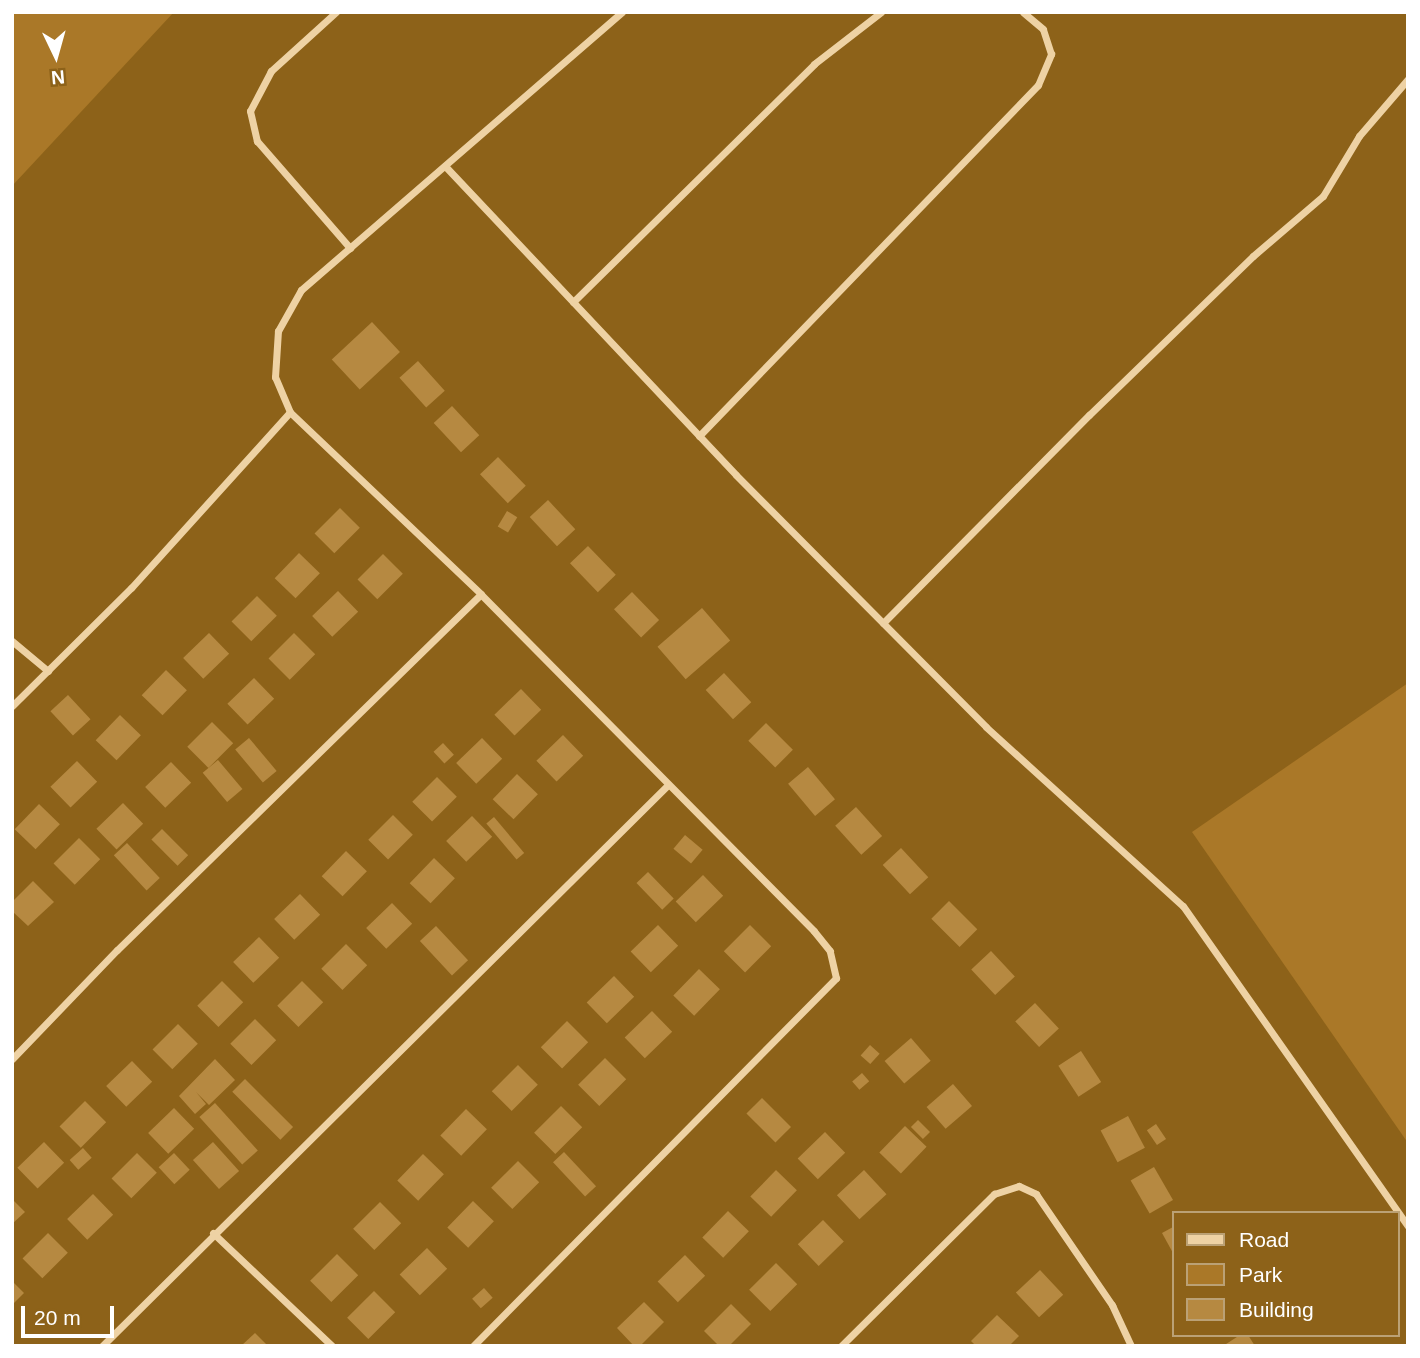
<!DOCTYPE html>
<style>
body{margin:0}
#map{position:relative;width:1420px;height:1358px;overflow:hidden;background:#8d6219;font-family:Helvetica,sans-serif}
div>[style]{position:absolute}
[style*='--x']{left:calc(var(--x)*1px);top:calc(var(--y)*1px);width:calc(var(--w)*1px);rotate:calc(var(--a)*1deg)}
.green>*{inset:0;background:#aa7828}
.building>*{inset:0;background:#b68941;transform-origin:0 0}
.minor>*{height:7px;margin:-3.5px;padding:0 3.5px;transform-origin:3.5px;border-radius:3.5px;background:#eed2a4}
span{translate:-50% -50%;white-space:nowrap;text-align:center;line-height:1.15;-webkit-text-stroke:5px #8d6219;paint-order:stroke}
.frame{position:absolute;inset:0;border:14px solid #fff;pointer-events:none}
.legend{position:absolute;left:1172px;top:1211px;width:228px;height:126px;box-sizing:border-box;background:#8d6219;border:2px solid #bba175;margin:0;padding:9px 12px;list-style:none;font-size:21px;color:#fff}
.legend li{display:flex;align-items:center;gap:14px;height:35px}
.legend b{width:35px;border:2px solid #bba175}
.north{position:absolute;left:21px;top:21px;width:70px;height:70px;-webkit-text-stroke:5px #8d6219;paint-order:stroke;rotate:175deg;font-size:19px;font-weight:700;line-height:28px;text-align:center;color:#fff}
.north::after{content:'';display:block;margin:auto;width:24px;height:32px;background:#fff;clip-path:polygon(50% 0,100% 100%,50% 72%,0 100%)}
.scale{position:absolute;left:21px;top:1306px;width:93px;height:32px;box-sizing:border-box;border:4px solid #fff;border-top:0;padding-left:9px;font-size:21px;line-height:24px;white-space:nowrap;color:#fff;-webkit-text-stroke:5px #8d6219;paint-order:stroke}
</style>
<div id="map">
<div class="green">
<div style="clip-path:polygon(12px 12px,174px 12px,12px 186px)"></div>
<div style="clip-path:polygon(1408px 683px,1408px 1143px,1192px 832px)"></div>
</div>
<div class="building">
<div style="left:372px;top:322px;width:41px;height:55px;rotate:47deg"></div>
<div style="left:418px;top:361px;width:40px;height:25px;rotate:48deg"></div>
<div style="left:452px;top:406px;width:40px;height:25px;rotate:47deg"></div>
<div style="left:498px;top:457px;width:40px;height:25px;rotate:46deg"></div>
<div style="left:548px;top:500px;width:40px;height:25px;rotate:47deg"></div>
<div style="left:340px;top:508px;width:28px;height:36px;rotate:45deg"></div>
<div style="left:507px;top:511px;width:12px;height:18px;rotate:31deg"></div>
<div style="left:588px;top:546px;width:40px;height:25px;rotate:46deg"></div>
<div style="left:299px;top:553px;width:29px;height:35px;rotate:44deg"></div>
<div style="left:383px;top:554px;width:28px;height:36px;rotate:45deg"></div>
<div style="left:338px;top:591px;width:29px;height:36px;rotate:46deg"></div>
<div style="left:632px;top:592px;width:39px;height:25px;rotate:46deg"></div>
<div style="left:257px;top:596px;width:28px;height:36px;rotate:45deg"></div>
<div style="left:702px;top:608px;width:43px;height:59px;rotate:49deg"></div>
<div style="left:209px;top:633px;width:29px;height:36px;rotate:46deg"></div>
<div style="left:294px;top:633px;width:30px;height:36px;rotate:45deg"></div>
<div style="left:166px;top:670px;width:29px;height:35px;rotate:44deg"></div>
<div style="left:724px;top:673px;width:40px;height:25px;rotate:47deg"></div>
<div style="left:254px;top:678px;width:29px;height:37px;rotate:46deg"></div>
<div style="left:521px;top:689px;width:29px;height:37px;rotate:46deg"></div>
<div style="left:68px;top:695px;width:33px;height:24px;rotate:47deg"></div>
<div style="left:120px;top:715px;width:29px;height:35px;rotate:44deg"></div>
<div style="left:212px;top:722px;width:30px;height:35px;rotate:45deg"></div>
<div style="left:766px;top:723px;width:38px;height:25px;rotate:45deg"></div>
<div style="left:563px;top:735px;width:29px;height:37px;rotate:46deg"></div>
<div style="left:249px;top:738px;width:43px;height:18px;rotate:50deg"></div>
<div style="left:482px;top:738px;width:29px;height:36px;rotate:46deg"></div>
<div style="left:443px;top:743px;width:16px;height:13px;rotate:47deg"></div>
<div style="left:218px;top:760px;width:38px;height:20px;rotate:50deg"></div>
<div style="left:77px;top:761px;width:29px;height:37px;rotate:46deg"></div>
<div style="left:171px;top:762px;width:29px;height:36px;rotate:46deg"></div>
<div style="left:808px;top:767px;width:42px;height:26px;rotate:50deg"></div>
<div style="left:517px;top:774px;width:29px;height:35px;rotate:44deg"></div>
<div style="left:437px;top:777px;width:28px;height:35px;rotate:45deg"></div>
<div style="left:123px;top:803px;width:29px;height:37px;rotate:46deg"></div>
<div style="left:39px;top:804px;width:29px;height:35px;rotate:44deg"></div>
<div style="left:856px;top:807px;width:39px;height:28px;rotate:48deg"></div>
<div style="left:393px;top:815px;width:28px;height:35px;rotate:45deg"></div>
<div style="left:472px;top:816px;width:29px;height:36px;rotate:46deg"></div>
<div style="left:494px;top:817px;width:47px;height:10px;rotate:50deg"></div>
<div style="left:162px;top:829px;width:37px;height:15px;rotate:45deg"></div>
<div style="left:685px;top:835px;width:23px;height:18px;rotate:40deg"></div>
<div style="left:79px;top:838px;width:30px;height:36px;rotate:45deg"></div>
<div style="left:127px;top:843px;width:48px;height:18px;rotate:47deg"></div>
<div style="left:901px;top:848px;width:40px;height:25px;rotate:47deg"></div>
<div style="left:346px;top:851px;width:29px;height:35px;rotate:44deg"></div>
<div style="left:434px;top:858px;width:29px;height:35px;rotate:44deg"></div>
<div style="left:648px;top:872px;width:37px;height:16px;rotate:46deg"></div>
<div style="left:703px;top:875px;width:29px;height:38px;rotate:46deg"></div>
<div style="clip-path:polygon(33px 881px,54px 902px,28px 926px,12px 911px,12px 902px)"></div>
<div style="left:300px;top:894px;width:29px;height:36px;rotate:46deg"></div>
<div style="left:949px;top:901px;width:40px;height:25px;rotate:45deg"></div>
<div style="left:392px;top:903px;width:29px;height:36px;rotate:46deg"></div>
<div style="left:658px;top:925px;width:29px;height:38px;rotate:46deg"></div>
<div style="left:750px;top:925px;width:30px;height:37px;rotate:45deg"></div>
<div style="left:436px;top:926px;width:47px;height:22px;rotate:47deg"></div>
<div style="left:259px;top:937px;width:29px;height:36px;rotate:46deg"></div>
<div style="left:346px;top:944px;width:30px;height:35px;rotate:45deg"></div>
<div style="left:991px;top:951px;width:35px;height:27px;rotate:47deg"></div>
<div style="left:699px;top:969px;width:29px;height:37px;rotate:44deg"></div>
<div style="left:614px;top:976px;width:29px;height:38px;rotate:46deg"></div>
<div style="left:222px;top:981px;width:30px;height:35px;rotate:45deg"></div>
<div style="left:302px;top:981px;width:30px;height:35px;rotate:45deg"></div>
<div style="left:1035px;top:1003px;width:35px;height:27px;rotate:47deg"></div>
<div style="left:652px;top:1011px;width:29px;height:38px;rotate:46deg"></div>
<div style="left:255px;top:1019px;width:30px;height:35px;rotate:45deg"></div>
<div style="left:567px;top:1021px;width:30px;height:37px;rotate:45deg"></div>
<div style="left:178px;top:1024px;width:28px;height:36px;rotate:45deg"></div>
<div style="left:911px;top:1038px;width:30px;height:35px;rotate:49deg"></div>
<div style="left:870px;top:1045px;width:13px;height:14px;rotate:42deg"></div>
<div style="left:1081px;top:1051px;width:37px;height:27px;rotate:57deg"></div>
<div style="left:605px;top:1058px;width:30px;height:38px;rotate:45deg"></div>
<div style="clip-path:polygon(215px 1059px,235px 1080px,209px 1105px,196px 1092px,206px 1104px,195px 1114px,179px 1096px)"></div>
<div style="left:132px;top:1061px;width:29px;height:36px;rotate:46deg"></div>
<div style="left:518px;top:1065px;width:28px;height:37px;rotate:45deg"></div>
<div style="left:862px;top:1073px;width:11px;height:13px;rotate:49deg"></div>
<div style="left:245px;top:1079px;width:68px;height:18px;rotate:45deg"></div>
<div style="left:953px;top:1084px;width:29px;height:35px;rotate:49deg"></div>
<div style="left:762px;top:1098px;width:41px;height:22px;rotate:45deg"></div>
<div style="left:85px;top:1101px;width:30px;height:36px;rotate:45deg"></div>
<div style="left:215px;top:1103px;width:64px;height:21px;rotate:48deg"></div>
<div style="left:561px;top:1106px;width:30px;height:38px;rotate:45deg"></div>
<div style="left:174px;top:1108px;width:29px;height:36px;rotate:46deg"></div>
<div style="left:466px;top:1109px;width:29px;height:37px;rotate:44deg"></div>
<div style="left:1128px;top:1116px;width:36px;height:31px;rotate:62deg"></div>
<div style="left:918px;top:1120px;width:17px;height:10px;rotate:45deg"></div>
<div style="left:1156px;top:1124px;width:18px;height:11px;rotate:56deg"></div>
<div style="left:905px;top:1126px;width:30px;height:37px;rotate:44deg"></div>
<div style="left:825px;top:1132px;width:29px;height:38px;rotate:46deg"></div>
<div style="left:44px;top:1142px;width:29px;height:37px;rotate:46deg"></div>
<div style="left:213px;top:1142px;width:39px;height:27px;rotate:48deg"></div>
<div style="left:83px;top:1148px;width:13px;height:18px;rotate:48deg"></div>
<div style="left:564px;top:1152px;width:47px;height:15px;rotate:47deg"></div>
<div style="left:137px;top:1153px;width:28px;height:36px;rotate:45deg"></div>
<div style="left:174px;top:1153px;width:23px;height:21px;rotate:47deg"></div>
<div style="left:423px;top:1154px;width:29px;height:37px;rotate:44deg"></div>
<div style="left:518px;top:1161px;width:30px;height:38px;rotate:45deg"></div>
<div style="left:1154px;top:1167px;width:38px;height:27px;rotate:60deg"></div>
<div style="left:776px;top:1170px;width:29px;height:37px;rotate:44deg"></div>
<div style="left:864px;top:1170px;width:33px;height:37px;rotate:47deg"></div>
<div style="left:93px;top:1194px;width:29px;height:36px;rotate:46deg"></div>
<div style="clip-path:polygon(12px 1199px,25px 1212px,12px 1224px)"></div>
<div style="left:473px;top:1201px;width:29px;height:37px;rotate:44deg"></div>
<div style="left:380px;top:1202px;width:30px;height:38px;rotate:45deg"></div>
<div style="left:728px;top:1211px;width:29px;height:37px;rotate:44deg"></div>
<div style="left:823px;top:1220px;width:30px;height:35px;rotate:46deg"></div>
<div style="clip-path:polygon(1173px 1227px,1173px 1253px,1162px 1233px)"></div>
<div style="left:48px;top:1233px;width:28px;height:36px;rotate:45deg"></div>
<div style="left:427px;top:1248px;width:29px;height:38px;rotate:46deg"></div>
<div style="left:337px;top:1254px;width:30px;height:38px;rotate:45deg"></div>
<div style="left:685px;top:1255px;width:29px;height:38px;rotate:46deg"></div>
<div style="left:776px;top:1263px;width:30px;height:38px;rotate:45deg"></div>
<div style="left:1040px;top:1270px;width:34px;height:33px;rotate:47deg"></div>
<div style="clip-path:polygon(12px 1281px,24px 1293px,12px 1305px)"></div>
<div style="left:484px;top:1288px;width:13px;height:16px;rotate:48deg"></div>
<div style="left:374px;top:1291px;width:30px;height:38px;rotate:45deg"></div>
<div style="clip-path:polygon(644px 1302px,664px 1322px,640px 1346px,634px 1346px,617px 1328px)"></div>
<div style="clip-path:polygon(731px 1304px,751px 1324px,729px 1346px,719px 1346px,704px 1331px)"></div>
<div style="clip-path:polygon(997px 1315px,1019px 1336px,1009px 1346px,976px 1346px,971px 1341px)"></div>
<div style="clip-path:polygon(255px 1333px,268px 1346px,241px 1346px)"></div>
<div style="clip-path:polygon(1240px 1335px,1248px 1335px,1255px 1346px,1223px 1346px)"></div>
</div>
<div class="minor">
<div style="--x:336;--y:12;--w:88;--a:137.8"></div>
<div style="--x:271;--y:71;--w:45;--a:117.7"></div>
<div style="--x:250;--y:111;--w:31;--a:77"></div>
<div style="--x:257;--y:141;--w:142;--a:49"></div>
<div style="--x:445;--y:166;--w:424;--a:46.7"></div>
<div style="--x:736;--y:475;--w:355;--a:45.2"></div>
<div style="--x:986;--y:727;--w:266;--a:42.3"></div>
<div style="--x:1183;--y:906;--w:391;--a:54.9"></div>
<div style="--x:573;--y:302;--w:339;--a:-44.6"></div>
<div style="--x:814;--y:64;--w:85;--a:-37.8"></div>
<div style="--x:699;--y:436;--w:488;--a:-46"></div>
<div style="--x:1038;--y:85;--w:34;--a:-67"></div>
<div style="--x:1051;--y:54;--w:26;--a:-108"></div>
<div style="--x:1043;--y:29;--w:26;--a:-140"></div>
<div style="--x:883;--y:623;--w:293;--a:-45.3"></div>
<div style="--x:1089;--y:415;--w:228;--a:-44.1"></div>
<div style="--x:1253;--y:256;--w:92;--a:-40.6"></div>
<div style="--x:1323;--y:196;--w:70;--a:-59"></div>
<div style="--x:1359;--y:136;--w:75;--a:-49.3"></div>
<div style="--x:12;--y:641;--w:47;--a:39.8"></div>
<div style="--x:12;--y:706;--w:168;--a:-44.8"></div>
<div style="--x:131;--y:588;--w:237;--a:-47.9"></div>
<div style="--x:12;--y:1059;--w:151;--a:-46.1"></div>
<div style="--x:117;--y:950;--w:509;--a:-44.36"></div>
<div style="--x:213;--y:1233;--w:164;--a:43.5"></div>
<div style="--x:102;--y:1346;--w:796;--a:-44.75"></div>
<div style="--x:473;--y:1346;--w:517;--a:-45.39"></div>
<div style="--x:836;--y:978;--w:28;--a:-103"></div>
<div style="--x:830;--y:951;--w:26;--a:-129"></div>
<div style="--x:814;--y:931;--w:474;--a:-134.7"></div>
<div style="--x:481;--y:594;--w:264;--a:-136.4"></div>
<div style="--x:290;--y:412;--w:38;--a:-113"></div>
<div style="--x:275;--y:377;--w:46;--a:-86.3"></div>
<div style="--x:278;--y:331;--w:47;--a:-60.7"></div>
<div style="--x:301;--y:290;--w:425;--a:-40.9"></div>
<div style="--x:841;--y:1346;--w:216;--a:-44.8"></div>
<div style="--x:994;--y:1194;--w:26;--a:-18"></div>
<div style="--x:1019;--y:1186;--w:19;--a:25"></div>
<div style="--x:1036;--y:1194;--w:135;--a:55.6"></div>
<div style="--x:1112;--y:1305;--w:45;--a:65.1"></div>
</div>
<div class="frame"></div>
<ul class="legend">
<li><b style="height:9px;background:#eed2a4"></b>Road</li>
<li><b style="height:19px;background:#aa7828"></b>Park</li>
<li><b style="height:19px;background:#b68941"></b>Building</li>
</ul>
<div class="north">N</div>
<div class="scale">20 m</div>
</div>
